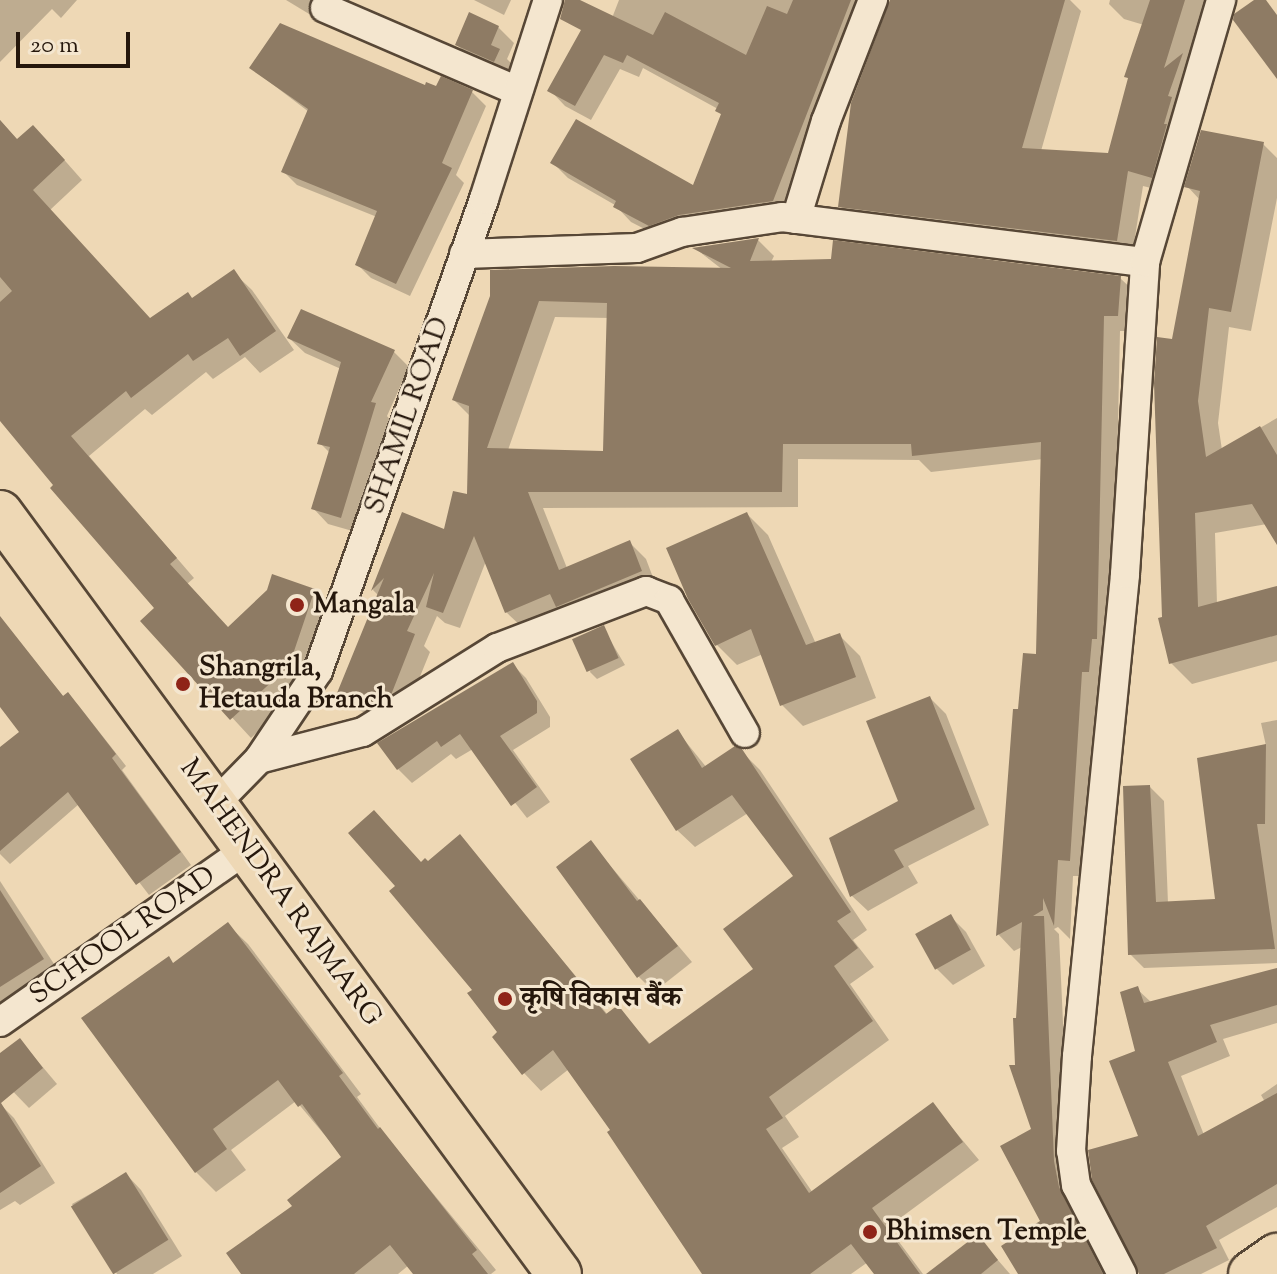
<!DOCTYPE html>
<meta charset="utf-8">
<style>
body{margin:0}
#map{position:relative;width:1277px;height:1274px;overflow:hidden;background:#eed8b5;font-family:"Sorts Mill Goudy","Noto Serif Devanagari",serif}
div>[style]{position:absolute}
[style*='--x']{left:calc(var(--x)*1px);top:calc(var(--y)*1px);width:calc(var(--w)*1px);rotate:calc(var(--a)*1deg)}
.shadow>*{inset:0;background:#0003}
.building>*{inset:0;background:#8e7b64;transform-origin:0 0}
.roads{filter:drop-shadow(2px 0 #574736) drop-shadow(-2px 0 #574736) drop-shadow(0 2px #574736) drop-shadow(0 -2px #574736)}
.minor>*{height:28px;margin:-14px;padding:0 14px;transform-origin:14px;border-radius:14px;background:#f4e6cf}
.trunk>*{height:44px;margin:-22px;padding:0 22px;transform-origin:22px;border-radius:22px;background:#eed8b5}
.dots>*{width:22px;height:22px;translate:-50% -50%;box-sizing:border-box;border:4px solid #f4e6cf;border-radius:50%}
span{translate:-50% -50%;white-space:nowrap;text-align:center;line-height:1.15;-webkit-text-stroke:6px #f4e6cf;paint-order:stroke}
.street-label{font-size:28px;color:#25170c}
.poi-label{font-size:28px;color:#25170c;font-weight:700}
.left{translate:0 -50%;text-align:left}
.scale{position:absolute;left:16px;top:32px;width:114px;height:36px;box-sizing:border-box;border:4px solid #25170c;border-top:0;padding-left:10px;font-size:24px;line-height:28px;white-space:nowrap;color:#25170c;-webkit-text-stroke:6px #f4e6cf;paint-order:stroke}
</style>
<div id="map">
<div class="shadow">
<div style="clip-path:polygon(0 0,77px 0,61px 18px,52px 9px,0 62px)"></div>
<div style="clip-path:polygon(286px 0,344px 0,324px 23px)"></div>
<div style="clip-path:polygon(474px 0,511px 0,504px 15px)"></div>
<div style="clip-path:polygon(619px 0,872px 0,788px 216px,666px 240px,631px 222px,615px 205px,568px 178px,553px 163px,694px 188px,722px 116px,718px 109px,643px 68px,639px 77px,620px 69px,591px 120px,565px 106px,550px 90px,612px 18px)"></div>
<div style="clip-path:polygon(890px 0,1070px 0,1081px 11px,1041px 151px,1109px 155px,1130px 80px,1127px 77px,1144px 25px,1124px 19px,1109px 4px,1110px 0,1207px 0,1167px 192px,1143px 186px,1132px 256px,855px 222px,840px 206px)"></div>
<div style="clip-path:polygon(498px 27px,514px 43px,507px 59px,514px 66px,509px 76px,473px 60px,457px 45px)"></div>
<div style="clip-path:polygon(251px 68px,472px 92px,486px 106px,456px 175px,464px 183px,410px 296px,371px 278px,358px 265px,377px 217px,297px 185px,283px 171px,309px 112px)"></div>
<div style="clip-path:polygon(0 120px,18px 141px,52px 146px,82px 180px,50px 210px,151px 320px,193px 300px,233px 272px,252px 290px,294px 350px,260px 373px,245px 357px,213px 379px,206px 372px,152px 415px,145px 409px,89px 456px,194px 578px,187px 584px,228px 629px,314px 590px,333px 609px,307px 685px,251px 738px,143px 621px,157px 608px,56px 485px,0 399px)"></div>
<div style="clip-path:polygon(1263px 144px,1277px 158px,1277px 198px,1251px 331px,1229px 327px,1218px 423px,1222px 450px,1277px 418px,1277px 540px,1267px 524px,1215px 533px,1217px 604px,1277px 588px,1277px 661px,1192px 684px,1171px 663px,1164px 618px,1173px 341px,1200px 200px,1187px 186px)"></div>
<div style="clip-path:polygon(evenodd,758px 240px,774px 256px,771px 262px,1120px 278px,1137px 294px,1134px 331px,1120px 331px,1113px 655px,1105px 688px,1098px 688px,1085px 876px,1073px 876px,1070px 939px,1058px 927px,1054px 929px,1059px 934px,1070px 1178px,1109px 1274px,1021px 1274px,1042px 1222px,1033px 1130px,1017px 1067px,1022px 947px,1014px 951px,999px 935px,1015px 711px,1020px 712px,1038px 656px,1043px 459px,931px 472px,919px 460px,798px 459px,798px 507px,543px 508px,567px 568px,630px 543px,646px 559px,657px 588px,523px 628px,506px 612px,486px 561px,460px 628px,445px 623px,437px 616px,424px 646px,430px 652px,406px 711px,389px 722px,356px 709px,339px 692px,379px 596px,373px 590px,403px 515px,446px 532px,469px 497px,471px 417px,454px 400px,492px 297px,723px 270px,696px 249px,758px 240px,555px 317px,609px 318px,605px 453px,508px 450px,555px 317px)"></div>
<div style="clip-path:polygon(289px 338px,394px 352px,409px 367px,387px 416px,391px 421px,356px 532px,328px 524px,313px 508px,330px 453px,320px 443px,341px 369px,305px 353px)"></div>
<div style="clip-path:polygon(747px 514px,768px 535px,816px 644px,839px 635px,860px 656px,876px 698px,803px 726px,782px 705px,763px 654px,737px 665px,716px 644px)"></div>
<div style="clip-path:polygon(603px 628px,625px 665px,597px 679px,590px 672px)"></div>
<div style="clip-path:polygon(11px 632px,64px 697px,68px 695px,79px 706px,126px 766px,122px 770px,191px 865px,149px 895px,79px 804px,10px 864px,0 854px,0 750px,22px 732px,0 704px,0 637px)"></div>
<div style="clip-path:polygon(512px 664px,526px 678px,550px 717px,550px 727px,513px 750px,550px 802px,527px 818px,473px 749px,456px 759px,451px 754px,412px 783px,398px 769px)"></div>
<div style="clip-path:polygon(930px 698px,946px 714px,989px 825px,908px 866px,918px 883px,868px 911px,852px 896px,831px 839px,901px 802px)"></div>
<div style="clip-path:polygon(1277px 720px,1277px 963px,1144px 968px,1130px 954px,1150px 787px,1164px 801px,1168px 903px,1217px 901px,1199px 760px,1266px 746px,1261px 723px)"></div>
<div style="clip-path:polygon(678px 732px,707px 768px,741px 751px,760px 770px,867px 930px,853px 940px,874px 967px,850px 984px,889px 1040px,785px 1116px,799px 1137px,782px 1148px,813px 1193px,933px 1105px,979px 1160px,888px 1227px,923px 1274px,877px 1274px,868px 1262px,851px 1274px,703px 1274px,613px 1131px,569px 1069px,541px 1091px,524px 1073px,475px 990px,422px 864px,428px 863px,460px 837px,608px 1015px,618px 1008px,651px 1045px,755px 969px,796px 876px,748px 813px,695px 847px,677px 830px)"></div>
<div style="clip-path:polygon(591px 843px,692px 962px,654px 992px,639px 977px,559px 867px)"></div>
<div style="clip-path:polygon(0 881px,69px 987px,0 1012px)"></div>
<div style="clip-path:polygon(951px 917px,966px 932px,985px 966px,953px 985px,937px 969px)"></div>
<div style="clip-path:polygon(228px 925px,248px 944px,361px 1094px,357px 1097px,385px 1135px,496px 1270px,491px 1274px,416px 1274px,409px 1265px,398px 1274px,243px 1274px,344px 1158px,296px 1101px,231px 1150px,246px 1170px,216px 1192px,196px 1172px,174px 964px)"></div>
<div style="clip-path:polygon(1277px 970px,1277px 1023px,1223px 1039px,1230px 1056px,1181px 1076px,1204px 1135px,1265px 1102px,1261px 1095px,1277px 1084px,1277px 1207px,1219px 1240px,1229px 1260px,1201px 1274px,1141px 1274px,1137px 989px,1152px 1003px)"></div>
<div style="clip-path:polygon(20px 1040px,57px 1084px,29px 1108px,0 1078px,0 1056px)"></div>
<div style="clip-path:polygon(0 1104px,14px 1118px,55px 1183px,20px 1205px,15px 1201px,0 1210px)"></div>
<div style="clip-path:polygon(126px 1174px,141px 1190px,182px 1256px,153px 1274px,117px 1274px,72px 1204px)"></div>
<div style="clip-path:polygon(977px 1236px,1010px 1274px,929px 1274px)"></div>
</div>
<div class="building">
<div style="clip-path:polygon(565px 0,580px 0,653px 35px,665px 12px,746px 55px,767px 6px,787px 14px,793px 0,851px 0,773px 201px,679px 215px,649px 226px,613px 207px,616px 201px,550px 163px,576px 119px,693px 185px,721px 114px,715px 111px,719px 103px,627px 55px,623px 63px,604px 55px,575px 106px,547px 91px,581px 30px,560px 19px)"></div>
<div style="clip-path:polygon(890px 0,1065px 0,1022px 148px,1108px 153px,1128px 78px,1124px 77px,1150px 0,1185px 0,1164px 68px,1183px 53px,1168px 96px,1172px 97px,1164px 124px,1167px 124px,1152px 178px,1128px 171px,1117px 241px,838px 207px,851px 103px)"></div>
<div style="clip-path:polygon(1254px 0,1266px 0,1277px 15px,1277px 79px,1233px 20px,1234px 14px)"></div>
<div style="clip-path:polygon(469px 12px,499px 26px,491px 45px,500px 49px,494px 62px,455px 45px)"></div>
<div style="clip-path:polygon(280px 23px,425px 85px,426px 82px,436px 86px,441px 76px,473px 90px,442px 163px,452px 168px,396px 284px,355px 265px,377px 211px,281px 172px,308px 109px,249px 68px)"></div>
<div style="clip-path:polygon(0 120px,17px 139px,33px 125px,65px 160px,33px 190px,150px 318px,188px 292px,192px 298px,234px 269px,276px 331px,240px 356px,228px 338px,193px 361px,188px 354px,131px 398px,126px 391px,71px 436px,177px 558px,170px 564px,228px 627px,267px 590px,272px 574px,315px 589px,289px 666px,230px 720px,140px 621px,154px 608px,50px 488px,53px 485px,0 421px,0 302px,12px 291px,0 277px)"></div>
<div style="clip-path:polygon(1201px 130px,1264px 142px,1231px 312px,1209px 308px,1198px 401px,1206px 457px,1260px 426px,1277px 455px,1277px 545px,1252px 504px,1195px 513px,1198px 607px,1277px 586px,1277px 635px,1169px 664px,1158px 618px,1162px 617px,1154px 383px,1157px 337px,1172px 339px,1200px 191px,1184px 187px)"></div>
<div style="clip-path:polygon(evenodd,759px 238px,750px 261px,831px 259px,833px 240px,1121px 276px,1118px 316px,1104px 316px,1097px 639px,1092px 639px,1089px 672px,1082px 672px,1070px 861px,1058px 860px,1054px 926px,1043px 898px,1043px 910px,1033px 916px,1044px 916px,1054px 1161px,1059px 1187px,1103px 1274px,1018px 1274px,1001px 1246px,1040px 1221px,1000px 1146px,1031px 1129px,1009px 1065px,1015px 1065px,1013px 1018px,1016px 1018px,1022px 922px,996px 936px,1013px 709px,1018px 709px,1023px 653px,1036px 654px,1041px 442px,912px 456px,911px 444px,783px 444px,782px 492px,528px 492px,559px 570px,630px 540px,642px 571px,556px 607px,550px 594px,505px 613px,474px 536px,443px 613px,426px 607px,434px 573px,407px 631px,415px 634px,391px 695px,372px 707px,337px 693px,384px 578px,371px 591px,402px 512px,444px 529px,453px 491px,467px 494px,469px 406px,452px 400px,490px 296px,490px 270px,614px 266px,731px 268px,692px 248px,759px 238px,539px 301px,607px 303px,603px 451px,487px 448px,539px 301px)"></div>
<div style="clip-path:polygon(301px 309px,395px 350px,371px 402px,376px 403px,341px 518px,311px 509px,330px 447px,317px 444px,341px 362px,287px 338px)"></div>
<div style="clip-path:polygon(747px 512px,806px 645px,840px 633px,856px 677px,780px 706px,751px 629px,715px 646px,688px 599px,666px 548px)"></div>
<div style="clip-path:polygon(0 616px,63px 696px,68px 692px,116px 754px,112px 758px,181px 852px,136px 885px,68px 792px,0 851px,0 747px,19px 732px,0 707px)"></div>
<div style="left:604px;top:625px;width:36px;height:35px;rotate:66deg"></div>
<div style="clip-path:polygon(513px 662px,537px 701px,537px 713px,500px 736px,537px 787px,511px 806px,460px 734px,441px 747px,437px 741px,397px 770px,377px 743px)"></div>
<div style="clip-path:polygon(930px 696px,975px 809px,894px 850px,904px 867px,850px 897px,829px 838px,898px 801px,866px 721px)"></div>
<div style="clip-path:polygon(678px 729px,702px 768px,735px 746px,742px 749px,851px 912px,837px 921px,858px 948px,834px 966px,873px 1021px,769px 1097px,783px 1118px,766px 1129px,809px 1193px,933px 1102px,963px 1142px,872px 1208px,920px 1274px,874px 1274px,851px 1244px,810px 1274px,702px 1274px,607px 1132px,610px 1130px,553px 1050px,522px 1075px,492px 1037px,497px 1032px,467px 993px,472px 990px,389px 891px,395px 886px,348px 833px,374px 810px,421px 862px,425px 858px,428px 861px,460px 834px,606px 1014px,618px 1005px,649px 1044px,753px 969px,723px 929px,793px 876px,732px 795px,676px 831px,630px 759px)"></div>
<div style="clip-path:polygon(1266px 744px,1265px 824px,1257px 824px,1275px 949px,1128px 955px,1123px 786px,1150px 785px,1156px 902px,1215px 899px,1197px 758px)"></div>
<div style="clip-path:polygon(591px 840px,637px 901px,640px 899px,678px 946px,637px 978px,556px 867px)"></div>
<div style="clip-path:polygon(0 890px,44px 959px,0 987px)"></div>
<div style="left:951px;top:914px;width:41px;height:41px;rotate:61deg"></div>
<div style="clip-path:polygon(228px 922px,343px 1073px,339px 1076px,378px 1129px,380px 1127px,477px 1250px,472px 1254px,488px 1274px,413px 1274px,390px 1245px,354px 1274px,241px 1274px,226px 1253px,292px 1206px,287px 1200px,341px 1157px,302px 1104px,298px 1107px,278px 1080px,213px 1129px,227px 1149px,195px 1173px,81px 1018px,169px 956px,173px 963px)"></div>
<div style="clip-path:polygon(1277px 968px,1277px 1005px,1210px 1025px,1217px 1042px,1168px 1062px,1198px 1136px,1277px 1093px,1277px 1184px,1206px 1226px,1217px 1248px,1164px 1274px,1139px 1274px,1092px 1180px,1088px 1150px,1138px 1136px,1109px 1061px,1135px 1051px,1120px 992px,1138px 986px,1144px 1003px)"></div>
<div style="clip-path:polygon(20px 1038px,43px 1068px,1px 1103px,41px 1166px,0 1193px,0 1053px)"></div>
<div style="left:126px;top:1172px;width:80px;height:65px;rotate:58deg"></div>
<div style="clip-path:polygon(978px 1234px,998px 1260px,981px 1274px,926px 1274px)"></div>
</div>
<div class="roads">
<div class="minor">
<div style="--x:325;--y:8;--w:210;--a:23.3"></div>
<div style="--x:796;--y:219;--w:102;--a:-73"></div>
<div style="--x:826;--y:121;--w:130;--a:-68.8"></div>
<div style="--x:464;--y:254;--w:173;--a:-2"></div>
<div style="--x:637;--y:248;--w:48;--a:-19.6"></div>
<div style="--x:682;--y:232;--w:101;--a:-8.5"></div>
<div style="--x:782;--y:217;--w:366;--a:7.1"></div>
<div style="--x:259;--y:759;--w:107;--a:-14.6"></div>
<div style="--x:363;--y:732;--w:158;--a:-32.1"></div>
<div style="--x:497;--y:648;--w:160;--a:-20.9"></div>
<div style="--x:646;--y:591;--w:25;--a:21"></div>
<div style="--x:669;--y:600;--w:153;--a:60.3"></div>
<div style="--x:215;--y:804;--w:63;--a:-45.6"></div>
<div style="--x:259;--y:759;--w:106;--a:-56.2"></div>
<div style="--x:318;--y:671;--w:500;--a:-70.62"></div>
<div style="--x:484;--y:199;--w:209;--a:-72.2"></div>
<div style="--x:0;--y:1022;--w:302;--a:-35"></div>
<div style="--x:1122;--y:1274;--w:100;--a:-117.3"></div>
<div style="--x:1076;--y:1185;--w:34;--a:-98"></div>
<div style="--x:1071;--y:1151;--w:95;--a:-86.4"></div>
<div style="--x:1077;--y:1056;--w:484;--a:-84.3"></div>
<div style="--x:1125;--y:574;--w:313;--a:-86.3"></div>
<div style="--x:1145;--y:262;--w:273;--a:-73.8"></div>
</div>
<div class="trunk">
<div style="--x:0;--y:513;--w:944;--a:53.7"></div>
<div style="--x:1251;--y:1274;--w:32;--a:-35"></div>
</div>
</div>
<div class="dots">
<div style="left:297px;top:605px;background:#8f2418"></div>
<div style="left:183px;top:684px;background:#8f2418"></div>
<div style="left:505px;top:999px;background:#8f2418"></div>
<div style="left:870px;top:1232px;background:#8f2418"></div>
</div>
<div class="street-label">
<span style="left:408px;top:416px;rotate:-71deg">SHAMIL ROAD</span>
<span style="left:280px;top:893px;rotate:54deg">MAHENDRA RAJMARG</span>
<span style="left:123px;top:936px;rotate:-35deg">SCHOOL ROAD</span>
</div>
<div class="poi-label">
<span class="left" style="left:313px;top:605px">Mangala</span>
<span class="left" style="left:199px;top:684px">Shangrila,<br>Hetauda Branch</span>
<span class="left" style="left:521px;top:999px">कृषि विकास बैंक</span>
<span class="left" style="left:886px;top:1232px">Bhimsen Temple</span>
</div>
<div class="scale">20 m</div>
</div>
